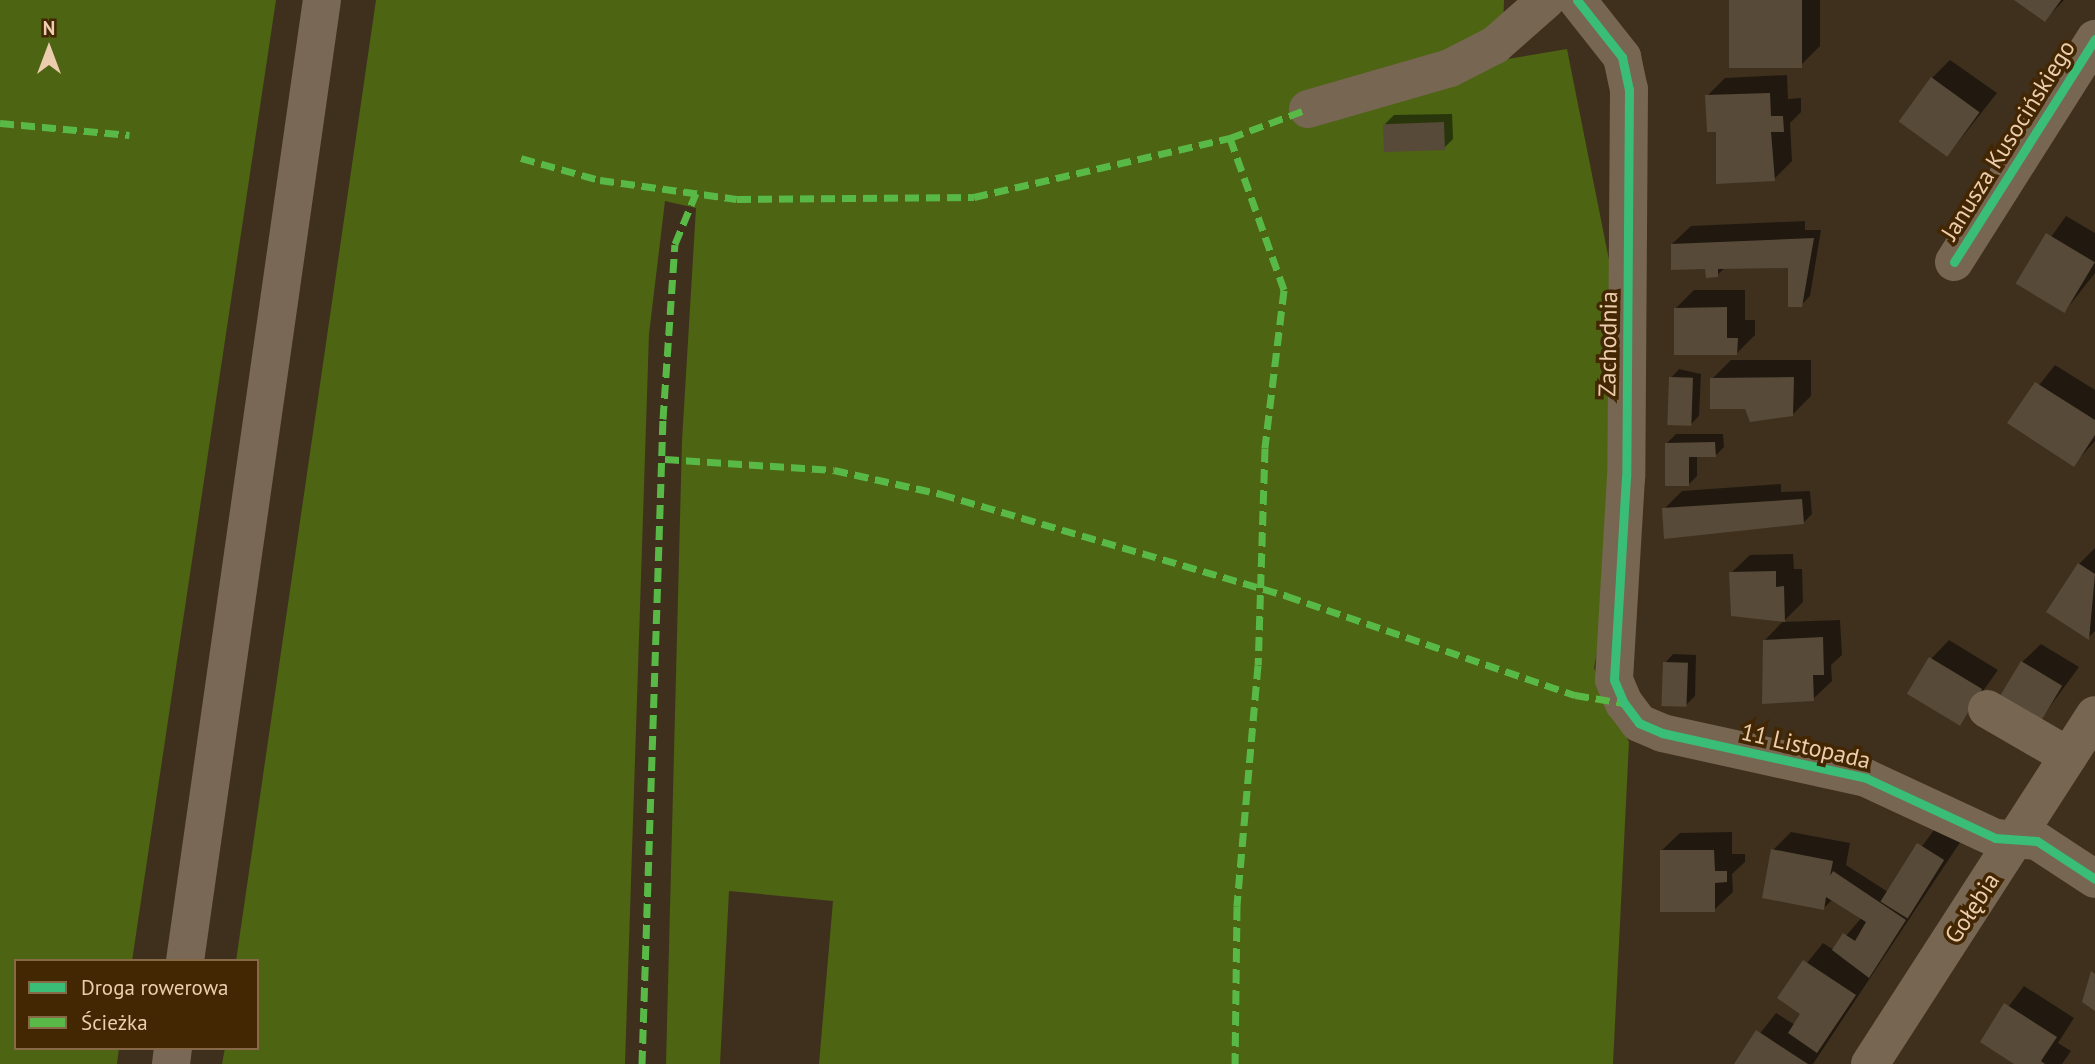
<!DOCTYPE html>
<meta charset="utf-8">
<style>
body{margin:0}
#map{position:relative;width:2095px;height:1064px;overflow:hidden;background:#3f301d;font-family:"PT Sans",sans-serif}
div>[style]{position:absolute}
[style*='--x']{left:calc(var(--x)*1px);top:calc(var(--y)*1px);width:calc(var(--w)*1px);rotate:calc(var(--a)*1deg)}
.green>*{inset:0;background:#4d6413}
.shadow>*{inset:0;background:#0007}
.building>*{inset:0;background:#584a38;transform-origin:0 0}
.minor>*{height:38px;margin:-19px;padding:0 19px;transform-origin:19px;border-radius:19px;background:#776651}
.major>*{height:38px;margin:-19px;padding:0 19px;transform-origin:19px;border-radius:19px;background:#796856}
.quiet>*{height:7px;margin-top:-3.5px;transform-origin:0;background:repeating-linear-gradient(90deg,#58b947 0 14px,transparent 0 21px)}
.cycleway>*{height:9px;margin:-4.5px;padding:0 4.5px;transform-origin:4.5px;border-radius:4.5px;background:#3abd76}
span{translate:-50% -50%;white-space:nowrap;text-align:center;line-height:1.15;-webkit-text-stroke:7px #432602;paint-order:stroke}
.street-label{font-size:24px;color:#eccdae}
.legend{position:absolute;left:14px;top:959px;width:245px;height:91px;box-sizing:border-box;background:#432602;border:2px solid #876947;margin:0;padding:9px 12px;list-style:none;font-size:21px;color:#eccdae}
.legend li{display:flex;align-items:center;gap:14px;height:35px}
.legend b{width:35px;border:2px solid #876947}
.north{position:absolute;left:14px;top:14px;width:70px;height:70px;-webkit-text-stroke:5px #432602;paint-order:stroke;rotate:0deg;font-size:19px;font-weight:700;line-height:28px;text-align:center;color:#eccdae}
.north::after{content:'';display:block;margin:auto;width:24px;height:32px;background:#eccdae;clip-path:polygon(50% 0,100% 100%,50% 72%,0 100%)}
</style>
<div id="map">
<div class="green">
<div style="clip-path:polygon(0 0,276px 0,132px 961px,16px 961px,16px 1048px,119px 1048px,117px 1064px,0 1064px)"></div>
<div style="clip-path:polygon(376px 0,1504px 0,1502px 60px,1567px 49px,1615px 290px,1609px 590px,1594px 668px,1629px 742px,1613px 1064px,819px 1064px,833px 901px,729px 891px,720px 1064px,666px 1064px,682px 441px,696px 208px,665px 201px,649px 334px,625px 1064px,222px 1064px,225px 1048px,257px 1048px,257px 961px,236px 961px)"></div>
</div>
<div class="shadow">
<div style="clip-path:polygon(1731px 0,1820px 0,1820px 46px,1802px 64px)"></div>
<div style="clip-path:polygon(2017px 0,2064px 0,2045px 20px)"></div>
<div style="clip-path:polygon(1950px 60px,1997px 93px,1948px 155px,1932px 78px)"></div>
<div style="clip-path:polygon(1787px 75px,1788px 99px,1801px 98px,1801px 112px,1790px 123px,1792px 161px,1774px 179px,1717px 130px,1707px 96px,1725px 78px)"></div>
<div style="clip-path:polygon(1452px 114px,1453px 139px,1444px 148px,1385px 124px,1394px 115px)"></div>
<div style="clip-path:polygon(2066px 216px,2095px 233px,2095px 273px,2065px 311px,2018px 283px)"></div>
<div style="clip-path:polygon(1805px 221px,1805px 230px,1821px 230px,1810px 296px,1801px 305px,1790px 266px,1726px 267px,1717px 275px,1672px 244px,1691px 226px)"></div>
<div style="clip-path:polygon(1694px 290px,1745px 290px,1745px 320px,1755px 320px,1755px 335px,1737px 353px,1676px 308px)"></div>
<div style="clip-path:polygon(1731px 360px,1811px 360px,1811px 396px,1793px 414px,1746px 408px,1712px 379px)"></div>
<div style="clip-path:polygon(2055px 365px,2095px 390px,2095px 441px,2074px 464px,2009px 423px)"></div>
<div style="clip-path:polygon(1679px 369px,1701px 374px,1699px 416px,1690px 425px,1671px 378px)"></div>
<div style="clip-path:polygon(1676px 434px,1723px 434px,1724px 447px,1715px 456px,1697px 456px,1697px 476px,1688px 485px,1667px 443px)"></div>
<div style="clip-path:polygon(1781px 484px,1781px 492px,1810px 491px,1812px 514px,1803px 523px,1664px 509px,1682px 491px)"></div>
<div style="clip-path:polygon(2095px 548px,2095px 631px,2089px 637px,2079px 564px)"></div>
<div style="clip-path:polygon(1793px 554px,1794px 569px,1802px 569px,1803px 602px,1783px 622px,1840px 620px,1842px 655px,1831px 665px,1832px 681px,1813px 699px,1765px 640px,1784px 620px,1731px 573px,1750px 555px)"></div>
<div style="clip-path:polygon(1949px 640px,1998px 670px,1960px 723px,1931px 659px)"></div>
<div style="clip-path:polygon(2041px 644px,2079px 667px,2040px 720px,2022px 662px)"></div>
<div style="clip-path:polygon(1673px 654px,1696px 655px,1695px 696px,1686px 705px,1665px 663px)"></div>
<div style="clip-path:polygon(1937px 826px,1961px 841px,1813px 1064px,1736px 1064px,1776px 1013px,1795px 1025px,1803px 1014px,1779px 998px,1823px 943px,1834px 950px,1862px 917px,1833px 899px,1823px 909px,1773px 850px,1791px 832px,1850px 843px,1846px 865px,1888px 892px)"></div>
<div style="clip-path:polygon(1732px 832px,1732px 854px,1745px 854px,1745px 862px,1732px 874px,1733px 892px,1714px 910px,1661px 851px,1680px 833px)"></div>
<div style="clip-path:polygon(2024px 986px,2074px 1018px,2058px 1043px,2071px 1051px,2062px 1064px,2018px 1064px,1982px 1042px)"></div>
</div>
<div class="building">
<div style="left:1729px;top:0;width:73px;height:68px"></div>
<div style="clip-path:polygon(2014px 0,2061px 0,2045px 22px)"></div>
<div style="left:1931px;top:77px;width:60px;height:55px;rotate:36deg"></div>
<div style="clip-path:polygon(1770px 93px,1771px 116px,1783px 116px,1784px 132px,1771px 132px,1775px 181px,1716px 184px,1716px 132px,1707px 132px,1705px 95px)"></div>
<div style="left:1444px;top:122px;width:28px;height:61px;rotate:88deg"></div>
<div style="left:2046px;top:233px;width:57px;height:59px;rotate:31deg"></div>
<div style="clip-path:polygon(1814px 238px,1802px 307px,1788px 307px,1788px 268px,1718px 269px,1718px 277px,1706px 278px,1705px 269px,1671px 270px,1671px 244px)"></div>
<div style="clip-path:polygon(1727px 307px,1727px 338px,1738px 338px,1737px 355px,1674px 355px,1674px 308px)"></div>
<div style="left:1669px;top:377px;width:24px;height:48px;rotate:2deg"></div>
<div style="clip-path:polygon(1794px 377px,1793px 416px,1750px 422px,1745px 409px,1710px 409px,1710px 378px)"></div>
<div style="clip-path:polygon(2035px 382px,2095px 420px,2095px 435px,2074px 467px,2007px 423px)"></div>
<div style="clip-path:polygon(1715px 442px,1716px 457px,1689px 457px,1689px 486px,1665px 486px,1665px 443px)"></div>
<div style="clip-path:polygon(1802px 499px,1804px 524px,1664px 539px,1662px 508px)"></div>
<div style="clip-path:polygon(2078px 563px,2095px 574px,2089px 640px,2046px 612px)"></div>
<div style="clip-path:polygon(1776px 571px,1776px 587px,1784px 586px,1785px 622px,1731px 616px,1729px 572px)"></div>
<div style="clip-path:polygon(1823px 637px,1824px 675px,1813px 675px,1814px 701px,1762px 704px,1763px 640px)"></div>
<div style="left:1929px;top:657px;width:62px;height:43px;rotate:31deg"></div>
<div style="left:2021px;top:661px;width:48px;height:42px;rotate:31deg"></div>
<div style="left:1663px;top:662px;width:25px;height:44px;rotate:2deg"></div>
<div style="left:1917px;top:843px;width:32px;height:69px;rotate:32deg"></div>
<div style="clip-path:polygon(1771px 849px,1833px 861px,1830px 876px,1833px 871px,1906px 920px,1869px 978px,1832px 950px,1843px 933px,1855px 941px,1866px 922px,1826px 897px,1824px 910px,1762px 898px)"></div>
<div style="clip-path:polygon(1660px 850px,1714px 850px,1715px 871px,1727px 871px,1727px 882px,1715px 883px,1715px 912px,1660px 912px)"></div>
<div style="clip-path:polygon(1803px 960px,1856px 995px,1817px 1053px,1788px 1033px,1800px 1014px,1777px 998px)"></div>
<div style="clip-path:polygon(2091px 971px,2095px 974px,2095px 1011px,2082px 1002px)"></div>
<div style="clip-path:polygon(2004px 1003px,2057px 1037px,2041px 1061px,2045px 1064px,2014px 1064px,1980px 1042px)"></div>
<div style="clip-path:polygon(1756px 1030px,1808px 1064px,1734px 1064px)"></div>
</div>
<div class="minor">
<div style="--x:1577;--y:0;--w:73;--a:51.7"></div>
<div style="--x:1622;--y:57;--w:33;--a:78"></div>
<div style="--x:1629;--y:89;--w:388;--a:90.4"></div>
<div style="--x:1626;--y:477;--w:203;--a:93.4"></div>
<div style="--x:1614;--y:680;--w:25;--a:67"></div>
<div style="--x:1624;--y:703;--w:25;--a:53"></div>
<div style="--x:1639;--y:723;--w:25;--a:23"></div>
<div style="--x:1662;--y:733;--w:209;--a:12.4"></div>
<div style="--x:1866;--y:778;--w:142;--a:24.9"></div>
<div style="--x:1995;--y:838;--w:42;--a:4.1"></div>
<div style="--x:2037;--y:841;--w:69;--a:33.2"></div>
<div style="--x:1308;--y:109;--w:148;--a:-16.1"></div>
<div style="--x:1450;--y:68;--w:51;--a:-27.1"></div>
<div style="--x:1495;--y:45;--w:68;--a:-41.4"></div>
<div style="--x:1954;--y:262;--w:264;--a:-57.7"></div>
<div style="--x:1987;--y:709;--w:94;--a:30.1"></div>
<div style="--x:1870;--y:1064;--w:415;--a:-57.2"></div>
</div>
<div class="major">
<div style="--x:185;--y:961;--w:971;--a:-81.89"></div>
<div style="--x:171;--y:1064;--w:16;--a:-83"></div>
</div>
<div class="quiet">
<div style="--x:0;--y:123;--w:130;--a:5.3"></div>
<div style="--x:1230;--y:138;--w:161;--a:70.4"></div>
<div style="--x:1284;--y:290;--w:159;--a:96.9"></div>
<div style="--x:1265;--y:448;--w:217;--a:91.8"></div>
<div style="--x:1258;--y:665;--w:242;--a:95"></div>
<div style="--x:1237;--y:906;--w:158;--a:90.7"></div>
<div style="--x:521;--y:158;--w:82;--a:15.6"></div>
<div style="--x:600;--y:180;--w:138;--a:7.9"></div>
<div style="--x:737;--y:199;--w:237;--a:-0.5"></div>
<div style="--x:974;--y:197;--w:263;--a:-13"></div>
<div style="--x:1230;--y:138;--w:83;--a:-20.4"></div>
<div style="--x:665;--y:459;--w:169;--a:3.7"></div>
<div style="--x:834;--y:470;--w:110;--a:12.6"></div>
<div style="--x:941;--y:494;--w:361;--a:16.4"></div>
<div style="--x:1287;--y:596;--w:305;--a:19"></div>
<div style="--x:1575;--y:695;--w:50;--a:9.3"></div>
<div style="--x:642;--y:1064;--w:645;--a:-88.14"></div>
<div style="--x:663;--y:419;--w:175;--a:-86.1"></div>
<div style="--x:675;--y:244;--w:55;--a:-67.6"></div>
</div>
<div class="cycleway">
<div style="--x:1577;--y:0;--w:73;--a:51.7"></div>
<div style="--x:1622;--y:57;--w:33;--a:78"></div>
<div style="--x:1629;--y:89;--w:388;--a:90.4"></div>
<div style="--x:1626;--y:477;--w:203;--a:93.4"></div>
<div style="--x:1614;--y:680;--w:25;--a:67"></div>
<div style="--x:1624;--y:703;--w:25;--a:53"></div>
<div style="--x:1639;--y:723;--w:25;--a:23"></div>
<div style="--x:1662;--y:733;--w:209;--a:12.4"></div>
<div style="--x:1866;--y:778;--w:142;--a:24.9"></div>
<div style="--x:1995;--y:838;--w:42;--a:4.1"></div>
<div style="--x:2037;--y:841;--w:69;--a:33.2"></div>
<div style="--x:1954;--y:262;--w:264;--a:-57.7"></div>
</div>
<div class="street-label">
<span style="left:2008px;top:140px;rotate:-58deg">Janusza Kusocińskiego</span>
<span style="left:1608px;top:344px;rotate:-89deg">Zachodnia</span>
<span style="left:1806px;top:746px;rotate:13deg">11 Listopada</span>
<span style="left:1972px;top:908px;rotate:-57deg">Gołębia</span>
</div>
<ul class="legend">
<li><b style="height:9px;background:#3abd76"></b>Droga rowerowa</li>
<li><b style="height:9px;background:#58b947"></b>Ścieżka</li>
</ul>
<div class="north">N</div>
</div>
